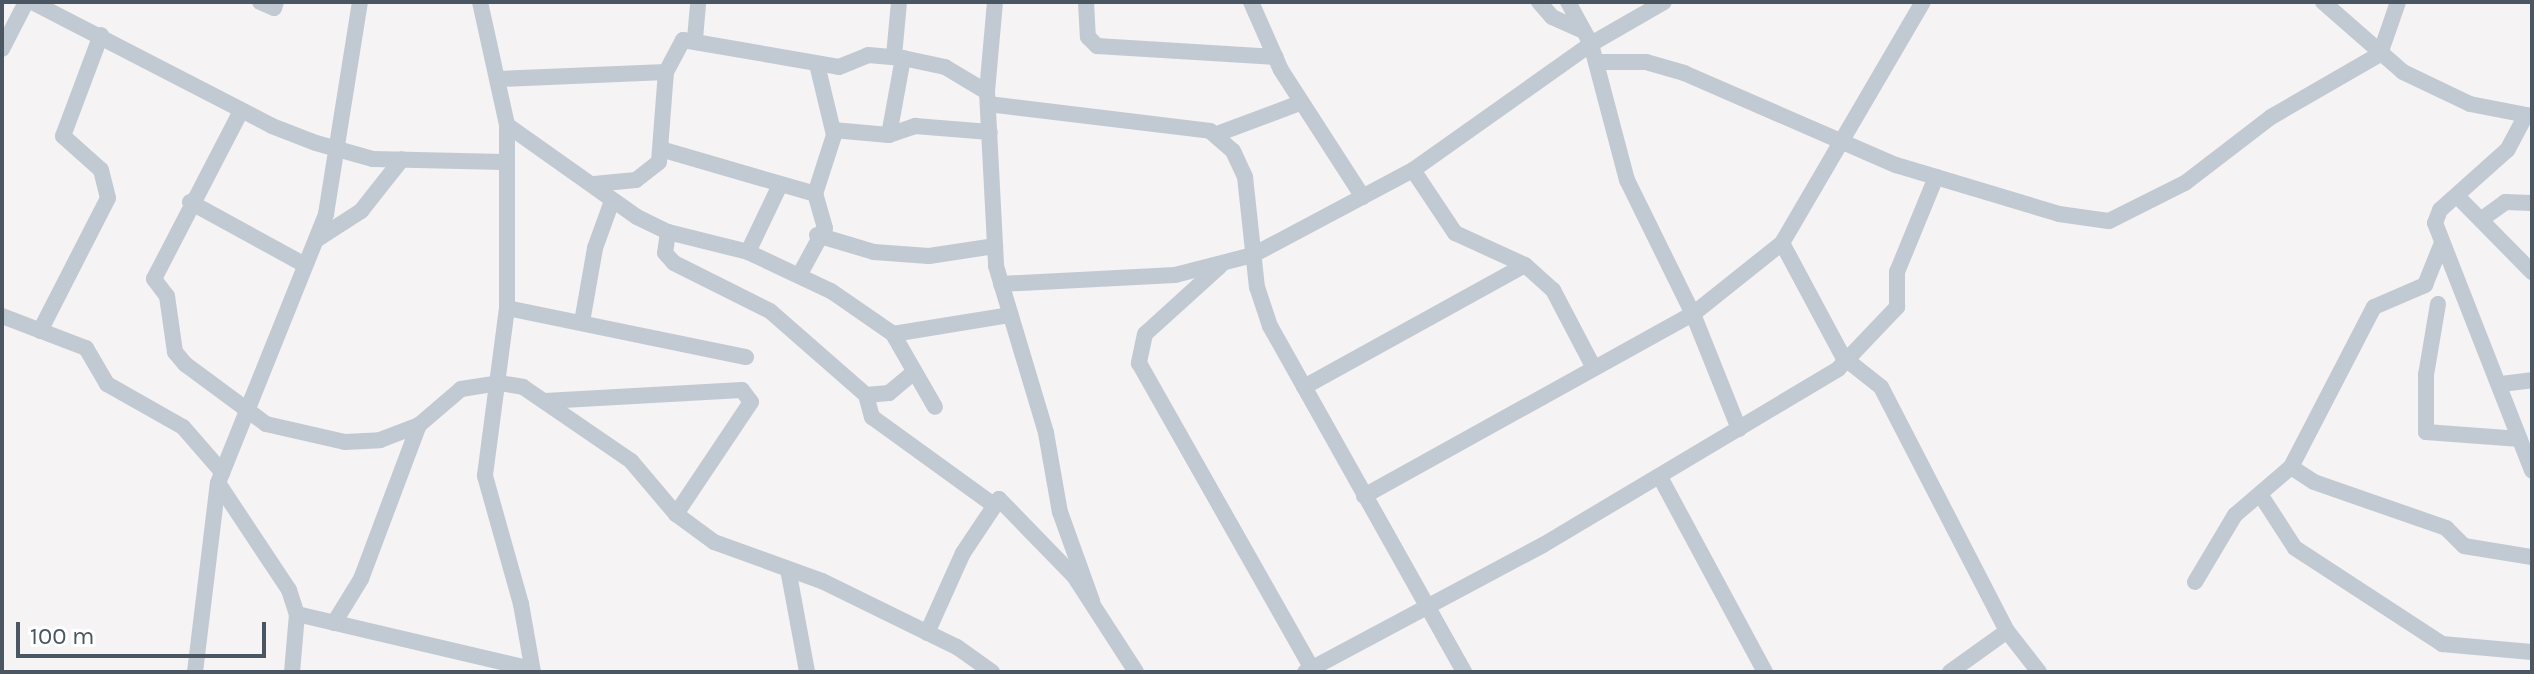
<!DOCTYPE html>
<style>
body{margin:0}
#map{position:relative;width:2534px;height:674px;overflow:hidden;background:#f5f3f3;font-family:Karla,sans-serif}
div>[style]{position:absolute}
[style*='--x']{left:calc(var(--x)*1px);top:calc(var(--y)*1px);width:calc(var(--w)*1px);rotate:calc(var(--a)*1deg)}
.minor>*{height:16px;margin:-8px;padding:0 8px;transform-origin:8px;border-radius:8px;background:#c1cad2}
span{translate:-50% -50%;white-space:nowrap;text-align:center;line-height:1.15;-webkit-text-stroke:8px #fff;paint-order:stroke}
.frame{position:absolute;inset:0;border:4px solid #4a5661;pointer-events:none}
.scale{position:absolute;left:16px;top:622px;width:250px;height:36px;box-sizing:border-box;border:4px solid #4a5661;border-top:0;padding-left:10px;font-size:24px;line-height:28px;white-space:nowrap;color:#4a5661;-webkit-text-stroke:6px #fff;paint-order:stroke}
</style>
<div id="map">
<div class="minor">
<div style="--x:32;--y:2;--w:270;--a:27.3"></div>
<div style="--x:272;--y:126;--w:47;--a:21.1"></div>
<div style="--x:316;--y:143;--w:59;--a:15.7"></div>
<div style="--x:373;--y:159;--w:131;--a:1.3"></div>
<div style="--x:260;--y:2;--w:15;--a:23"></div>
<div style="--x:274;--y:8;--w:6;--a:-72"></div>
<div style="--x:480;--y:2;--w:126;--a:77.6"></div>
<div style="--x:507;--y:125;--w:159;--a:35.3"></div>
<div style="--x:637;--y:217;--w:34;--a:26"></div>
<div style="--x:668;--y:232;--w:82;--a:14"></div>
<div style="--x:748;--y:252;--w:92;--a:25.2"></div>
<div style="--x:831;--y:291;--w:75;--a:34.7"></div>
<div style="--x:893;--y:334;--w:84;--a:60.1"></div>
<div style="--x:995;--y:2;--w:90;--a:95.1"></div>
<div style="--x:987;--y:92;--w:174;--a:87"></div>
<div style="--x:996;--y:266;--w:174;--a:73.3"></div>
<div style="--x:1046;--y:433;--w:80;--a:80"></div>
<div style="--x:1060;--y:512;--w:95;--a:70.2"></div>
<div style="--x:1086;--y:2;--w:35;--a:87"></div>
<div style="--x:1088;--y:37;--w:13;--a:45"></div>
<div style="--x:1097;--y:46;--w:179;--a:3.5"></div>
<div style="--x:1251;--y:2;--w:74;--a:66.2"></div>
<div style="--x:1281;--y:70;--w:151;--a:57.2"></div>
<div style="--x:1539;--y:2;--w:20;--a:49"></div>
<div style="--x:1552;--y:17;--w:30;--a:24"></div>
<div style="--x:1568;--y:2;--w:48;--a:61.3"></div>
<div style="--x:1591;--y:44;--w:141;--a:75.2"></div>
<div style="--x:1627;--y:180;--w:149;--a:63.8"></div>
<div style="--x:1693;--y:314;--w:124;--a:68.2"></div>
<div style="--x:2323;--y:2;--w:106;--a:41.2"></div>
<div style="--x:2403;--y:72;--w:74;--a:25.5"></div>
<div style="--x:2470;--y:104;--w:63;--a:11"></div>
<div style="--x:695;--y:39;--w:37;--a:-85"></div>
<div style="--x:2;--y:49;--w:53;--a:-62.9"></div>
<div style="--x:894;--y:56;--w:54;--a:-84.7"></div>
<div style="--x:1596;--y:62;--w:50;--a:0"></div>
<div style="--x:1646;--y:62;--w:40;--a:16"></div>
<div style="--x:1684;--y:73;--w:231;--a:23.5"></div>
<div style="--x:1896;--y:165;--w:170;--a:16.7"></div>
<div style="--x:2059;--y:214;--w:50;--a:8"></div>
<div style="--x:2109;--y:221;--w:85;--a:-26.6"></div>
<div style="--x:2185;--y:183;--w:108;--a:-37.5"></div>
<div style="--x:2271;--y:117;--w:126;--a:-30"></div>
<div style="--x:2380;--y:54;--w:55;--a:-70.9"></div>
<div style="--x:499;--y:79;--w:167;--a:-2.4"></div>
<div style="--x:988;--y:104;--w:224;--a:6.9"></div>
<div style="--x:1210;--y:131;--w:30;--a:41"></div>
<div style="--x:1233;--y:151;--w:29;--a:65"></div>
<div style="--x:1245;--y:177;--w:111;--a:83.8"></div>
<div style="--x:1257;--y:287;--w:41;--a:71.6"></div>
<div style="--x:1270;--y:326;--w:397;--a:60.7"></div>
<div style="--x:241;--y:111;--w:189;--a:117.4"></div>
<div style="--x:154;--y:279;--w:21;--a:53"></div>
<div style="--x:167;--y:296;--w:57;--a:81.9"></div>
<div style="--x:175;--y:352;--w:16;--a:50"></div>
<div style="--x:185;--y:364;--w:101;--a:36.5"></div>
<div style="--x:266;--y:424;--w:81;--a:12.8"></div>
<div style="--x:345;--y:442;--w:35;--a:-3"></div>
<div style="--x:380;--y:440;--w:42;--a:-21"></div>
<div style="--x:419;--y:425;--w:55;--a:-40.6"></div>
<div style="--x:461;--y:389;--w:38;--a:-9"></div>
<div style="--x:499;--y:383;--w:24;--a:9"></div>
<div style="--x:523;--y:387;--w:131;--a:34.4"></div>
<div style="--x:631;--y:461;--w:70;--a:49.7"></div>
<div style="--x:676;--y:514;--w:47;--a:36.4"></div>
<div style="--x:714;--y:542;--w:115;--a:19.9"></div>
<div style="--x:822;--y:581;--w:150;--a:26.1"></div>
<div style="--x:957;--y:647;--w:43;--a:35.5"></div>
<div style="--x:2526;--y:115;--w:40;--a:118"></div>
<div style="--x:2507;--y:150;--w:90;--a:138.2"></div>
<div style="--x:2440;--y:210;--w:14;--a:111"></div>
<div style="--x:2435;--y:223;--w:266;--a:68.6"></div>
<div style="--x:507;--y:125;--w:183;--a:90"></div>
<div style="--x:507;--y:308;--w:169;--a:97.5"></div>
<div style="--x:485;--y:476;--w:133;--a:74.3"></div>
<div style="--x:521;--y:604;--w:69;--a:80"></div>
<div style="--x:833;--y:130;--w:56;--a:5.1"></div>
<div style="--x:889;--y:135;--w:28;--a:-19"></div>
<div style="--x:915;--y:126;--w:75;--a:4.6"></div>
<div style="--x:1217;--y:134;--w:89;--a:-20.5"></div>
<div style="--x:889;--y:135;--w:78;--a:-79.7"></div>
<div style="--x:664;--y:150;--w:157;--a:16.2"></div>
<div style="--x:1413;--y:170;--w:76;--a:56.3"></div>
<div style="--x:1455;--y:233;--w:77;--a:24.6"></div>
<div style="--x:1525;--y:265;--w:38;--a:42"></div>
<div style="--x:1553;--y:290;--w:88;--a:62.3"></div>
<div style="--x:594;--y:184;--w:42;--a:-5.4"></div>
<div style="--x:636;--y:180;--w:29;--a:-38"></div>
<div style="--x:659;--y:162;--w:90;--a:-85.6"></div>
<div style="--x:666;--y:72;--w:36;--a:-62"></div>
<div style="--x:683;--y:40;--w:158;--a:9.8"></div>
<div style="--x:839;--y:67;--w:31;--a:-22"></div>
<div style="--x:868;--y:55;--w:35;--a:5"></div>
<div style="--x:903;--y:58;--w:43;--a:12.1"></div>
<div style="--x:945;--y:67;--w:49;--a:30.8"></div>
<div style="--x:2460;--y:199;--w:103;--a:45.4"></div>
<div style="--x:190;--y:202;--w:131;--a:28.7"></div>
<div style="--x:2482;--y:219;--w:29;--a:-36"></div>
<div style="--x:2505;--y:202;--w:27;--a:2"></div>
<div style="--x:668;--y:232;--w:21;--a:98"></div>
<div style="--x:665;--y:253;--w:13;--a:48"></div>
<div style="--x:674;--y:263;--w:107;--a:26.6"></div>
<div style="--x:770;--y:311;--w:128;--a:41.2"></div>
<div style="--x:866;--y:395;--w:23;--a:-5"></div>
<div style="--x:889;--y:393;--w:33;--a:-40"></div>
<div style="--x:817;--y:235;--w:59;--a:16.6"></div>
<div style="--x:874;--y:252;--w:55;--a:4.2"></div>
<div style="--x:929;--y:256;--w:67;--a:-8.6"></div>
<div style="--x:316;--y:240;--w:54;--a:-32.8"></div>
<div style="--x:361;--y:211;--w:66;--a:-51.7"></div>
<div style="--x:1782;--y:243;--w:129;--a:61.8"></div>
<div style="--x:1843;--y:357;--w:48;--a:38.3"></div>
<div style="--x:1881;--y:387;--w:275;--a:62.7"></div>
<div style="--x:2007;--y:631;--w:52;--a:52"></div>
<div style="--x:748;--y:252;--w:74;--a:-64.5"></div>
<div style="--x:1220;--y:266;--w:101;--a:137.8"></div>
<div style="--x:1145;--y:334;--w:30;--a:102"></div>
<div style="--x:1139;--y:363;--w:355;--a:60.5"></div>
<div style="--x:800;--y:274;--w:52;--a:-61.5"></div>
<div style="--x:825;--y:228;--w:35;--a:-106"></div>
<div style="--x:815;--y:194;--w:62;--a:-72.1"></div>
<div style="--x:834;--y:135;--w:73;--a:-103.5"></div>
<div style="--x:1001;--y:284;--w:174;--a:-3"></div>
<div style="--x:1175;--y:275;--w:81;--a:-14.4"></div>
<div style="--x:1253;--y:255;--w:181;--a:-28"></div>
<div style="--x:1413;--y:170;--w:218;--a:-35.3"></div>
<div style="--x:1591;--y:44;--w:84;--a:-29.9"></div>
<div style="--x:2438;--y:304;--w:72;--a:99.6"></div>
<div style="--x:2426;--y:375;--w:57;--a:90"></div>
<div style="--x:2426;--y:432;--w:94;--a:4.3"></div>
<div style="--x:507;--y:308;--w:244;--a:11.6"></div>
<div style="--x:2;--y:316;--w:90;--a:20.9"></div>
<div style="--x:86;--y:348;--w:42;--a:59.7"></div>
<div style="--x:107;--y:384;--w:87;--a:29.5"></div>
<div style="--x:183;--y:427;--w:60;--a:49.1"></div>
<div style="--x:582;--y:322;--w:75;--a:-80"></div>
<div style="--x:595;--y:248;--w:50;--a:-70.1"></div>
<div style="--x:40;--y:331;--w:149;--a:-62.9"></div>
<div style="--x:108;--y:198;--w:29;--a:-104"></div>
<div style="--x:101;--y:170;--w:51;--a:-138.2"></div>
<div style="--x:63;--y:136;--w:108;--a:-69.4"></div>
<div style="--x:893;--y:334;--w:119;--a:-9.2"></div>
<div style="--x:2501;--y:384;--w:31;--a:-7"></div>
<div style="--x:1304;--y:387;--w:252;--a:-28.9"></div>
<div style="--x:866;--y:395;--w:23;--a:75"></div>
<div style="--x:872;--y:417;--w:148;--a:35.9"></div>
<div style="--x:545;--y:401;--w:197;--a:-3.2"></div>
<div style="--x:742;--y:390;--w:15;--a:53"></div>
<div style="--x:751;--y:402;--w:135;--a:123.8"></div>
<div style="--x:2291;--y:467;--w:27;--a:33"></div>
<div style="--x:2314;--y:482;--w:140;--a:19.2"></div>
<div style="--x:2446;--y:528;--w:25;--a:45"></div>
<div style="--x:2464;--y:546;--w:69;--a:9.2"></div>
<div style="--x:1660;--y:477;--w:221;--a:61.7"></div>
<div style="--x:218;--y:483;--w:128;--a:56.4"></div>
<div style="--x:289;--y:590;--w:25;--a:72"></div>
<div style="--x:297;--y:614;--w:58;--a:94.9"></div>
<div style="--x:2260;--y:494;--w:64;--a:57.1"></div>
<div style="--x:2295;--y:548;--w:176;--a:33.1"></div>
<div style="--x:2442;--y:644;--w:90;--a:5.1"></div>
<div style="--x:1364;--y:496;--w:376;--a:-29"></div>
<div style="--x:1693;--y:314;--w:114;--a:-38.6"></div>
<div style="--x:1782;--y:243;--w:279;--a:-59.7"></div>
<div style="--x:788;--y:569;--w:105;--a:79.5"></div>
<div style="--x:2195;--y:582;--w:78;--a:-59.2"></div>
<div style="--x:2235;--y:515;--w:74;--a:-40.6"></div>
<div style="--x:2291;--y:467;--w:180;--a:-62.6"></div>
<div style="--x:2374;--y:307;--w:56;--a:-23.3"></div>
<div style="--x:2425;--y:285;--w:45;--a:-68"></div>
<div style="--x:297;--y:614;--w:241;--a:13.2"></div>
<div style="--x:334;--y:623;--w:52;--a:-58.5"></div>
<div style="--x:361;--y:579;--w:165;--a:-69.4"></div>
<div style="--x:927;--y:633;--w:88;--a:-65.8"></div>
<div style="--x:963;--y:553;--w:65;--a:-56.3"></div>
<div style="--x:999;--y:499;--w:107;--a:45.8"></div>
<div style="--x:1074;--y:576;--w:114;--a:57.1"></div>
<div style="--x:195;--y:672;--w:190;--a:-83.1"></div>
<div style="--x:218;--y:483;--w:290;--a:-68.1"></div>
<div style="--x:326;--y:214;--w:215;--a:-80.9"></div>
<div style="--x:1305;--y:672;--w:270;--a:-28.1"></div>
<div style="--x:1543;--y:545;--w:344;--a:-30.8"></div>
<div style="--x:1838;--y:369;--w:86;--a:-46.4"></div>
<div style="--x:1897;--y:307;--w:35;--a:-90"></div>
<div style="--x:1897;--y:272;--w:103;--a:-67.7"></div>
<div style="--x:1950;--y:672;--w:70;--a:-35.7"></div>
</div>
<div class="frame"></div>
<div class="scale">100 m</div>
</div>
